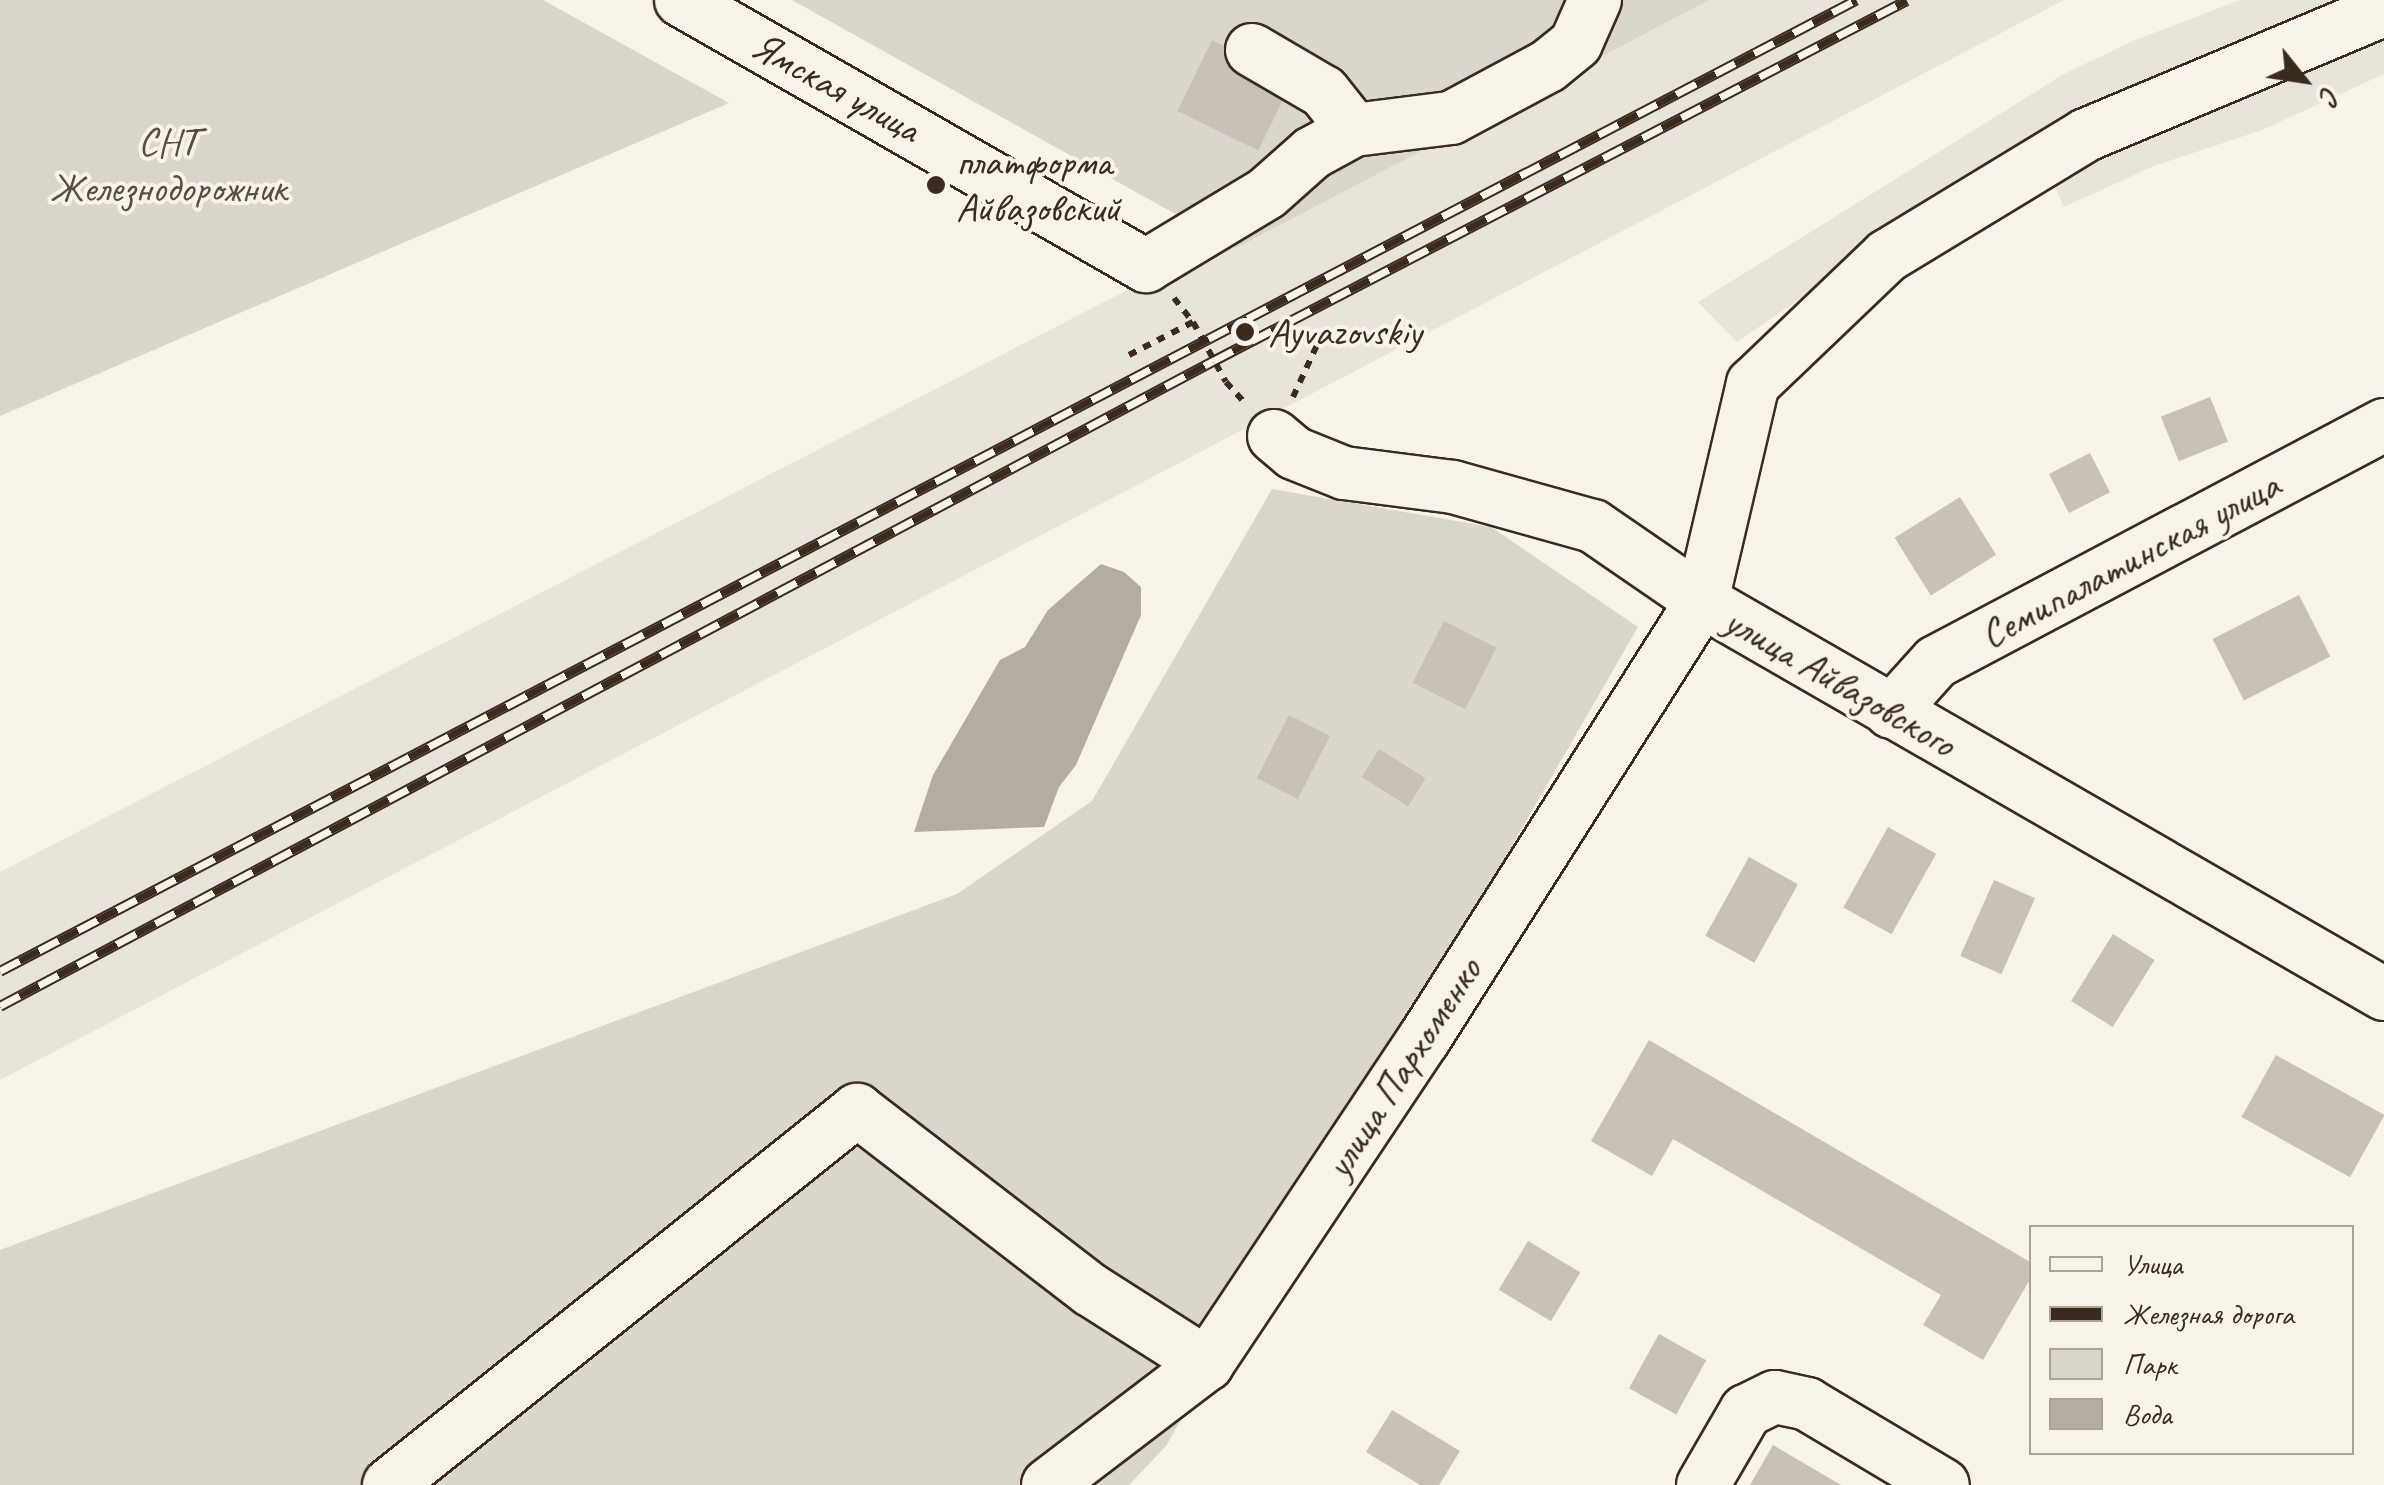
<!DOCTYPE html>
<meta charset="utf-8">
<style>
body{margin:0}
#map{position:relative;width:2384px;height:1485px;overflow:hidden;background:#f7f3e8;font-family:Caveat,sans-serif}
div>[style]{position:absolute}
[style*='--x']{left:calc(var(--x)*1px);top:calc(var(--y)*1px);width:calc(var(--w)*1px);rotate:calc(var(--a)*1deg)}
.built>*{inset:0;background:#e9e4d9}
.green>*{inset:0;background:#dbd6cb}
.water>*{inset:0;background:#b4aca0}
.building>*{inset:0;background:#c8c1b6;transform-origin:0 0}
.path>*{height:6px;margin-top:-3px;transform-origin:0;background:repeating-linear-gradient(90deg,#3b2a1e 0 8px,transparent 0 16px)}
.roads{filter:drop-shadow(2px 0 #3b2a1e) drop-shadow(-2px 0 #3b2a1e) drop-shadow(0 2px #3b2a1e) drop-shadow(0 -2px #3b2a1e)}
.minor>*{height:52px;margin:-26px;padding:0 26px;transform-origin:26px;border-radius:26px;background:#f7f3e8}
.rail>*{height:11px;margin-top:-5.5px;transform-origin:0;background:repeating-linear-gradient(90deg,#f7f3e8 0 22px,#3b2a1e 0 44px);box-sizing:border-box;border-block:2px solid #3b2a1e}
.dots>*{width:28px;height:28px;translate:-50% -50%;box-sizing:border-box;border:5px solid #f7f3e8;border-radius:50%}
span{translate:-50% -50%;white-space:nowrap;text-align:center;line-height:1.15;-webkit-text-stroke:8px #f7f3e8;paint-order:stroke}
.street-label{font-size:40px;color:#3b2a1e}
.park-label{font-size:40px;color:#5b4c41}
.poi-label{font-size:40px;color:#3b2a1e}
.left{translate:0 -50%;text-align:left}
.legend{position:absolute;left:2029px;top:1225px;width:325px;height:230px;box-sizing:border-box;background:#f7f3e8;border:2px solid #aca397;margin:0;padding:12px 18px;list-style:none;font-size:30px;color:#3b2a1e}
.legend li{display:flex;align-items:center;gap:20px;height:50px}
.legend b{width:50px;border:2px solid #aca397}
.north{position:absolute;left:2254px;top:30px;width:100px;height:100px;-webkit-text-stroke:8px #f7f3e8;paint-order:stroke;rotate:120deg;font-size:28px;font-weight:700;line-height:40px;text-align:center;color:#3b2a1e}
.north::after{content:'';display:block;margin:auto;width:35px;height:45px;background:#3b2a1e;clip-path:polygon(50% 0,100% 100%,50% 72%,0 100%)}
</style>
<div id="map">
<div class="built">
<div style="clip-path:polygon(1689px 0,2064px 0,0 1080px,0 872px)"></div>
<div style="clip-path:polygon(2240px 0,2384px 0,2384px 74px,2262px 130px,2154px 166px,2064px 207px,2033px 139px,1737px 342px,1698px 302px,2064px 74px,2133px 41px)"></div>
</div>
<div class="green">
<div style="clip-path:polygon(0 0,543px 0,729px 103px,0 416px)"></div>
<div style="clip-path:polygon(792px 0,1709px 0,1236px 248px)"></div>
<div style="clip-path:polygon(1272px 489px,1491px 527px,1638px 627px,1166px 1446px,1129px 1485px,0 1485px,0 1250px,957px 894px,1092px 801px)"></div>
</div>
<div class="water">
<div style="clip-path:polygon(1101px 564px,1124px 572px,1141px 587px,1141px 615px,1076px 765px,1059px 787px,1044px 827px,914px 832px,933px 775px,1000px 660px,1025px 647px,1048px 610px)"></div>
</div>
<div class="building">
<div style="left:1212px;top:40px;width:90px;height:79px;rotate:26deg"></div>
<div style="left:2210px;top:397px;width:48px;height:53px;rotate:68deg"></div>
<div style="left:2090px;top:453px;width:44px;height:46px;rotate:63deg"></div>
<div style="left:1960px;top:497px;width:68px;height:77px;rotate:58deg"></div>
<div style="left:2299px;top:595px;width:69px;height:97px;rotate:63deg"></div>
<div style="left:1444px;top:621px;width:59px;height:69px;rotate:27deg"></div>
<div style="left:1289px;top:715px;width:46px;height:71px;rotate:27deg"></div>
<div style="left:1379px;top:749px;width:55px;height:33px;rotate:32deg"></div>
<div style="left:1888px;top:827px;width:55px;height:92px;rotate:29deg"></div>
<div style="left:1749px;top:857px;width:56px;height:90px;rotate:29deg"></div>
<div style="left:1994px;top:880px;width:45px;height:83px;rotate:24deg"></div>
<div style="left:2113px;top:934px;width:49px;height:79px;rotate:32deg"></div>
<div style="clip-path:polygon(1649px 1040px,2032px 1263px,2032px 1276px,1983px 1360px,1923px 1325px,1941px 1295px,1673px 1139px,1652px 1176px,1591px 1141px)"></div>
<div style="left:2276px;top:1055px;width:124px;height:71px;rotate:29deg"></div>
<div style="left:1528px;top:1241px;width:61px;height:57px;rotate:31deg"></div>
<div style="left:1659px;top:1334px;width:54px;height:62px;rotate:29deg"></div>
<div style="clip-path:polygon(1392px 1410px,1460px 1451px,1439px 1485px,1420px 1485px,1366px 1452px)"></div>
<div style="clip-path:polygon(1773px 1445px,1841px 1485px,1750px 1485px)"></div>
</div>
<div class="path">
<div style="--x:1174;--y:298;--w:31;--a:52"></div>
<div style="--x:1193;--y:322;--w:68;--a:61.2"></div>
<div style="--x:1226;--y:382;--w:28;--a:48"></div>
<div style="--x:1129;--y:355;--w:72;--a:-27.3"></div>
<div style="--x:1293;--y:397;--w:74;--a:-65.2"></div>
</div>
<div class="roads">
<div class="minor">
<div style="--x:681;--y:0;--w:536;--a:29.77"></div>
<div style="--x:1146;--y:266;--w:141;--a:-31.1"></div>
<div style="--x:1267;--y:193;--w:60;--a:-41.6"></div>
<div style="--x:1312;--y:153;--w:48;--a:-28.7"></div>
<div style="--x:1354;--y:130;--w:98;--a:-7.1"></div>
<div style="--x:1451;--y:118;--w:110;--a:-28.2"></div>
<div style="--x:1548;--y:66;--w:36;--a:-39"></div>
<div style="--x:1576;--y:43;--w:47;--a:-66.2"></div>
<div style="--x:1252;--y:50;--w:83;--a:30.3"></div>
<div style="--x:1324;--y:92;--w:48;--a:51.7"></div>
<div style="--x:1274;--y:436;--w:26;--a:40"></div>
<div style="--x:1294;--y:453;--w:54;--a:21.8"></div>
<div style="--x:1344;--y:473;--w:110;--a:7.3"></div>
<div style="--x:1453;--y:487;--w:145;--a:15.6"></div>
<div style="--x:1593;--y:526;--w:132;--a:34.5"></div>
<div style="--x:1702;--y:601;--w:787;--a:29.95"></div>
<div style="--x:1891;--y:712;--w:67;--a:-48"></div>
<div style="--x:1936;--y:662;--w:507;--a:-27.88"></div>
<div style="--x:389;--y:1485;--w:600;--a:-38.7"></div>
<div style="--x:857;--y:1110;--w:295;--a:37.6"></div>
<div style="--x:1091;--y:1290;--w:138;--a:32.5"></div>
<div style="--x:1048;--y:1485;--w:200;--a:-37.3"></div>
<div style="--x:1207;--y:1364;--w:391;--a:-56.3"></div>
<div style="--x:1424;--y:1039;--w:519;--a:-57.6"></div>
<div style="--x:1702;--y:601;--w:223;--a:-76.8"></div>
<div style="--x:1753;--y:384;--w:185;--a:-43.7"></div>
<div style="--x:1887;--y:256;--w:233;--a:-31.3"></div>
<div style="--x:2086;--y:135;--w:323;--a:-22.8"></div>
<div style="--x:1703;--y:1485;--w:86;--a:-59.8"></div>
<div style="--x:1746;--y:1411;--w:32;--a:-26"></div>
<div style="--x:1775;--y:1397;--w:33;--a:12"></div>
<div style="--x:1807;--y:1404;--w:158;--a:30.8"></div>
</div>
</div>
<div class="rail">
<div style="--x:0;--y:971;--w:2095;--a:-27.62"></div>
<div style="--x:0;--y:1006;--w:1374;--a:-28"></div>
<div style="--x:1213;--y:361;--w:782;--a:-27.48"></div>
</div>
<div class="dots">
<div style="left:936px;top:185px;background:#3b2a1e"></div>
<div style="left:1245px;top:332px;background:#3b2a1e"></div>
</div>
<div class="street-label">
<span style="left:836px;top:87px;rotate:29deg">Ямская улица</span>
<span style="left:2130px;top:560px;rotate:-28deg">Семипалатинская улица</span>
<span style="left:1840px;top:682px;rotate:30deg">улица Айвазовского</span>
<span style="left:1403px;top:1068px;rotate:-57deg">улица Пархоменко</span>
</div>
<div class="park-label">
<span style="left:168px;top:165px">СНТ<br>Железнодорожник</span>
</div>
<div class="poi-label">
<span class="left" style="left:956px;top:185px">платформа<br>Айвазовский</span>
<span class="left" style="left:1268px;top:332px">Ayvazovskiy</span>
</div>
<ul class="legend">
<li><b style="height:12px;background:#f7f3e8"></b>Улица</li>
<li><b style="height:12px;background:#3b2a1e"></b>Железная дорога</li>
<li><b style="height:28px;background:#dbd6cb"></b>Парк</li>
<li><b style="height:28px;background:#b4aca0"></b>Вода</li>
</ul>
<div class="north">С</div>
</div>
